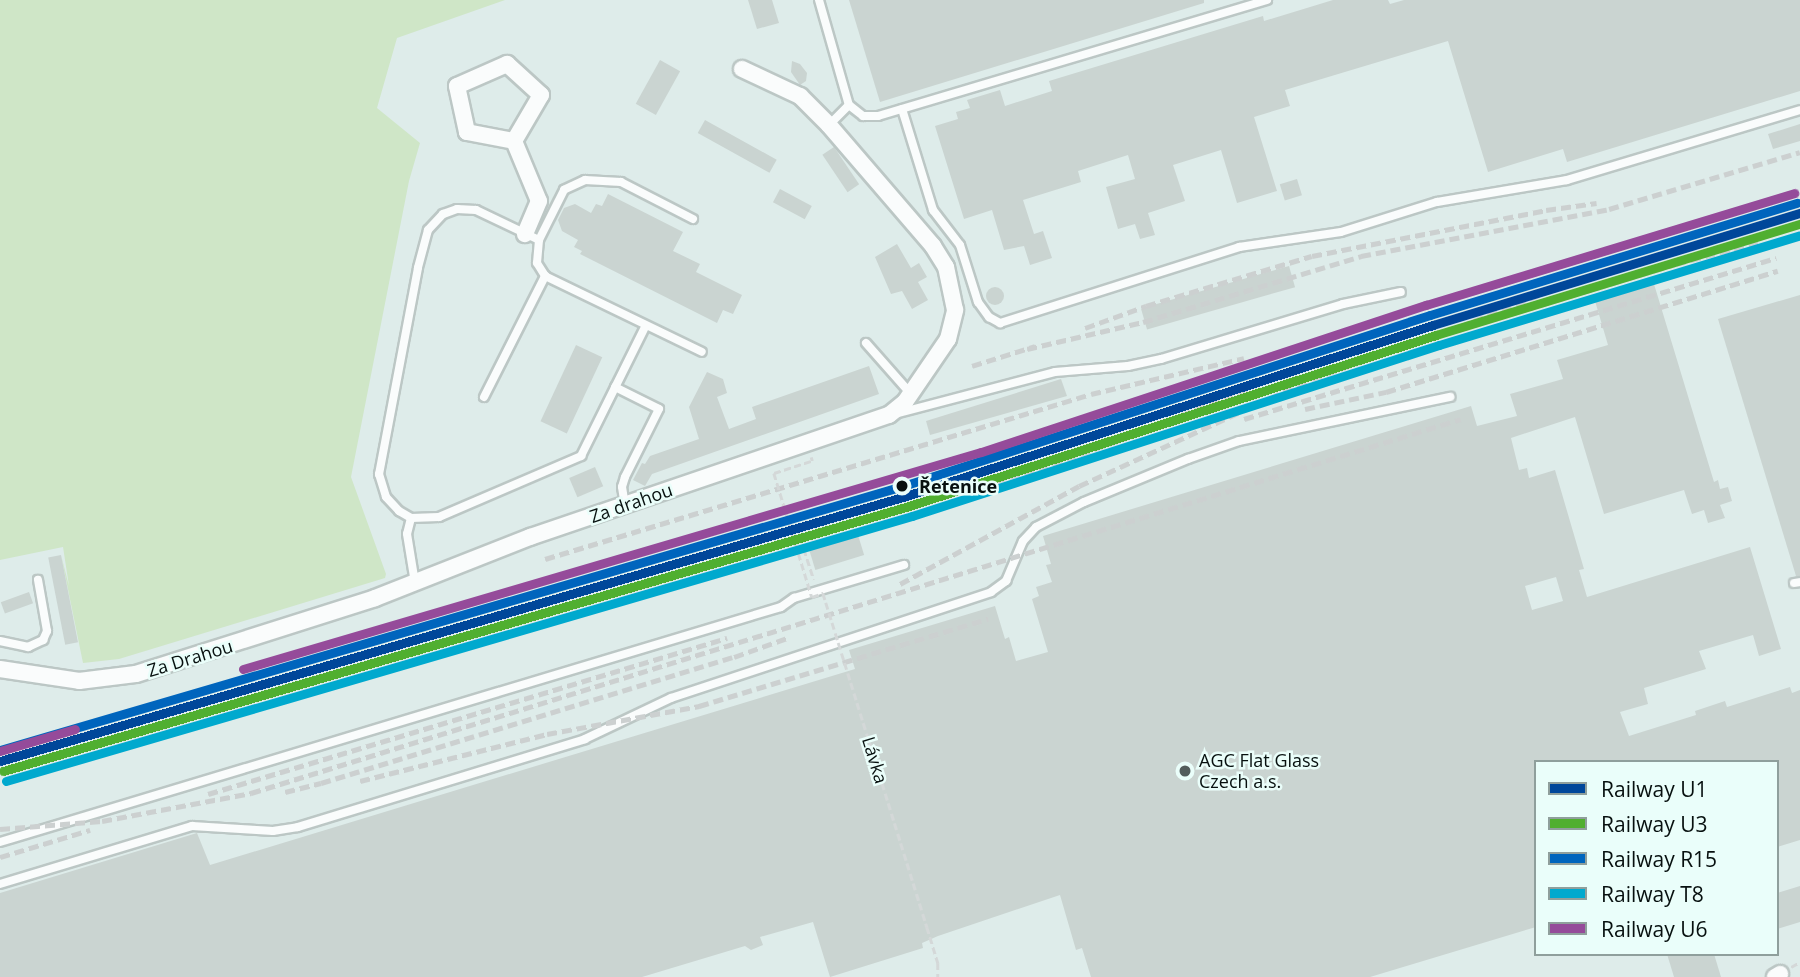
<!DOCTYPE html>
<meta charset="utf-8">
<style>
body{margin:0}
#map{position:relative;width:1800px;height:977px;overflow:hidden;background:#deecea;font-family:"Open Sans",sans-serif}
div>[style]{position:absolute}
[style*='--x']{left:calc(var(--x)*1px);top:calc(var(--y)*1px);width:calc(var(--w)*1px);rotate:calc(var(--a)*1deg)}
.green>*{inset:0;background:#cfe6c7}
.building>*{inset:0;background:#cad4d1;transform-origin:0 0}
.round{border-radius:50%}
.path>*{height:2.5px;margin-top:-1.25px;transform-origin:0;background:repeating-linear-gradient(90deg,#d4d8d8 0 7px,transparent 0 10.5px)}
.roads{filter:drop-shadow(2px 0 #bcc7c5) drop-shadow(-2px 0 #bcc7c5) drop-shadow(0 2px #bcc7c5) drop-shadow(0 -2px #bcc7c5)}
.lane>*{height:8px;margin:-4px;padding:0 4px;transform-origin:4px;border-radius:4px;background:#fafcfc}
.street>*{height:16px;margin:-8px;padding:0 8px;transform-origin:8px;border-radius:8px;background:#fafcfc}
.rail>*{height:4.5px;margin-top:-2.25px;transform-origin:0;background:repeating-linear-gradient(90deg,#ccd0d0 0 10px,transparent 0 15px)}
.path-bridge>*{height:2.5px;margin-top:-1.25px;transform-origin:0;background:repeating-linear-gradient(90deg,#d4d8d8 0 7px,transparent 0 10.5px)}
.rail-1>*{height:9px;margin:-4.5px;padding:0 4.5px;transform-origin:4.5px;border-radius:4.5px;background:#00479a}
.rail-2>*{height:9px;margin:-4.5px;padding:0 4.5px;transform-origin:4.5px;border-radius:4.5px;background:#50af30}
.rail-3>*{height:9px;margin:-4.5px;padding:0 4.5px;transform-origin:4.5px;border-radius:4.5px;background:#0065bd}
.rail-4>*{height:9px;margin:-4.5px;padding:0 4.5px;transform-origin:4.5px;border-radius:4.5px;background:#00a9ce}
.rail-5>*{height:9px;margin:-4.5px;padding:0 4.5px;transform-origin:4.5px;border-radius:4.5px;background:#954b9a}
.dots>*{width:19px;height:19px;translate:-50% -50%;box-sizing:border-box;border:4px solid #eafefa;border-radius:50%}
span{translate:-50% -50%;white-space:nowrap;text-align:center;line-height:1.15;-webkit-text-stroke:5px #eafefa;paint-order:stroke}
.stop-label{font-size:18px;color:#07100f;font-weight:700}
.left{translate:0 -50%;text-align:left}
.street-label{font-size:18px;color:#07100f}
.poi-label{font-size:18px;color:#07100f}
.legend{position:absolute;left:1534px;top:760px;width:245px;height:196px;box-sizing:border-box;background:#eafefa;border:2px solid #8f9f9c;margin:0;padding:9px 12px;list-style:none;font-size:21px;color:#07100f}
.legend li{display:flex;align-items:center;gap:14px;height:35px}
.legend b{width:35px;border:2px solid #8f9f9c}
</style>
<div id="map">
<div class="green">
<div style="clip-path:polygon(0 0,505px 0,397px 38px,377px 108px,420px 143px,409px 181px,351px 477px,386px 574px,385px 578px,119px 659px,83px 663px,61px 555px,69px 586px,63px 547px,0 560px)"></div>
</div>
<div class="building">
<div style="clip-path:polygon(748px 0,772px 0,779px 23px,757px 29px)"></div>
<div style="clip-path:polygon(849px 0,1204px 0,1204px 3px,880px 102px)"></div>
<div style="clip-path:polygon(1333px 0,1388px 0,1390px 4px,1404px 0,1800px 0,1800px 91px,1567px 162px,1563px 149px,1488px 172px,1448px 41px,1285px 90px,1290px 106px,1254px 117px,1277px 191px,1237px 203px,1221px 150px,1173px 165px,1185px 201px,1148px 213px,1155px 235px,1140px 239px,1135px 224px,1118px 229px,1106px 187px,1135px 179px,1128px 155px,1078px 171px,1081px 182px,1023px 200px,1034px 234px,1043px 231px,1052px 258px,1030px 265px,1024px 246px,1004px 250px,992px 210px,964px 219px,935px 126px,958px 119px,956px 112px,970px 108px,967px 100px,1000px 90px,1005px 106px,1052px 91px,1049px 81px,1263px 16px,1264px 21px)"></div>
<div style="left:660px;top:60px;width:23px;height:50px;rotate:29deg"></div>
<div style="clip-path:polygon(792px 61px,800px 64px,807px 73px,806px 81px,800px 85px,791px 72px)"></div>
<div style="left:705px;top:120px;width:82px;height:15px;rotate:29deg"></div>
<div style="clip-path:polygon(1800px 124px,1800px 141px,1773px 149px,1768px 134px)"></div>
<div style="left:834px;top:147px;width:45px;height:14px;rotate:56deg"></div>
<div style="left:1297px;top:179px;width:17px;height:18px;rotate:73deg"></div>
<div style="left:780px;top:189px;width:36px;height:15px;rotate:28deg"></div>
<div style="clip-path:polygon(608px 194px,683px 232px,673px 251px,700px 264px,696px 272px,742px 295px,733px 314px,723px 310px,717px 323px,580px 254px,582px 251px,574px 247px,578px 240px,562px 231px,558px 220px,564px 208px,575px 204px,591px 213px,596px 204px,602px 206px)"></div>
<div style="clip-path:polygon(897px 244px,911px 268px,919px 263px,927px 277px,918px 282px,928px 300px,912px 309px,902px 291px,891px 294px,875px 257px)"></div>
<div style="left:1289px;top:266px;width:22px;height:154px;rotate:74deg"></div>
<div style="clip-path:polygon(evenodd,1654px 284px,1714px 482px,1718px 480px,1720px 489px,1728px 487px,1732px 501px,1720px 505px,1725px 518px,1708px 523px,1704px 510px,1692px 514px,1684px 490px,1604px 514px,1575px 417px,1511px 438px,1519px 470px,1527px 468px,1529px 478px,1555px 470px,1584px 569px,1579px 570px,1587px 597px,1750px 547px,1781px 649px,1759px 656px,1753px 635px,1699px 651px,1706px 669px,1644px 688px,1648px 704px,1620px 712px,1629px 736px,1696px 715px,1695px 711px,1725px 701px,1727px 707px,1790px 687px,1792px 693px,1800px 690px,1800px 840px,1777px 847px,1777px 762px,1536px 762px,1536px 927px,1370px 977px,1091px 977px,1082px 948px,1076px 950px,1060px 895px,938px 936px,922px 943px,923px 948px,830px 977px,813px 922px,760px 937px,763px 945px,751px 950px,745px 946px,642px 977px,0 977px,0 893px,197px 833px,210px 865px,855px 669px,849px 650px,995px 606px,1005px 639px,1009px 637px,1016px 661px,1048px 652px,1032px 599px,1039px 596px,1036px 587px,1052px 582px,1046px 565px,1051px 564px,1043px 536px,1471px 406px,1477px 426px,1517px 416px,1510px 394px,1563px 379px,1557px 360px,1608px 345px,1595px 301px,1654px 284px,1556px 577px,1563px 601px,1532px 610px,1525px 586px,1556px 577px)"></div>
<div class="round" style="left:986px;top:287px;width:18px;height:18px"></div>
<div style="clip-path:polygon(1800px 295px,1800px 576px,1796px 576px,1718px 319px)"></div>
<div style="left:576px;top:345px;width:29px;height:84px;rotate:25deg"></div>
<div style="clip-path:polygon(869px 366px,879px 394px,652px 474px,645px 486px,633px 480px,642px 463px,645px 464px,650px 456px,699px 439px,689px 407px,707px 372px,723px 379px,727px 393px,717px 397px,729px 429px,756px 419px,752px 407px)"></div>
<div style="clip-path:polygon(1061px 379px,1067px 396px,930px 435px,926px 421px)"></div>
<div style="left:595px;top:467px;width:21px;height:28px;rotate:67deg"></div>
<div style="left:858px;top:535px;width:21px;height:51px;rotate:73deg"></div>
<div style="left:61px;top:555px;width:89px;height:13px;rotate:79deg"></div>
<div style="left:29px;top:592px;width:12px;height:30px;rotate:70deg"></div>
<div style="clip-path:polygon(1800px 886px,1800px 922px,1777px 929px,1777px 893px)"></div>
<div style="clip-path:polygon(1667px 954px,1714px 954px,1721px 977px,1674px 977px)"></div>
</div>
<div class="path">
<div style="--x:774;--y:473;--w:40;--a:-18"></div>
<div style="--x:812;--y:461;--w:4;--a:-104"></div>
<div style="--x:789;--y:520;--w:40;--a:-16"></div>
<div style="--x:804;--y:549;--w:32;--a:72"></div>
<div style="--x:792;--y:553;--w:81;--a:-17.3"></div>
<div style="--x:927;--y:927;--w:38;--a:73"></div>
<div style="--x:938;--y:963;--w:14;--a:90"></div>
<div style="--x:1791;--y:967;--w:10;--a:-29"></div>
</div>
<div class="roads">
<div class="lane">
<div style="--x:819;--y:0;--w:109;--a:74.1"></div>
<div style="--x:849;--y:105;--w:18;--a:38"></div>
<div style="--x:863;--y:116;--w:15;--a:0"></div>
<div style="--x:878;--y:116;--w:406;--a:-16.6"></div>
<div style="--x:902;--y:109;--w:106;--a:72.9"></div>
<div style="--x:933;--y:210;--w:44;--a:52.4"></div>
<div style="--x:960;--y:245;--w:60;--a:72.5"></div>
<div style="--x:978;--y:302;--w:19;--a:54"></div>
<div style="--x:989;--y:317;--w:13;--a:29"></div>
<div style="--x:1000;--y:323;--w:251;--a:-17.6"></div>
<div style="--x:1239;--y:247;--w:103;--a:-8.4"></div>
<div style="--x:1341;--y:232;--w:101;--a:-17.4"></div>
<div style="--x:1437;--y:202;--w:132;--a:-9.6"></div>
<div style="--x:1567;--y:180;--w:243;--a:-16.7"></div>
<div style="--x:829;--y:125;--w:28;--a:-45"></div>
<div style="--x:693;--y:219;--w:81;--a:-152.8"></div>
<div style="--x:621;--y:182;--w:36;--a:-177"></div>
<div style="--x:585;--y:180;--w:23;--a:155"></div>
<div style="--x:564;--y:190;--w:56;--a:116.6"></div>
<div style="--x:539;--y:240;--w:23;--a:95"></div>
<div style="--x:537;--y:263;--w:15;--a:58"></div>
<div style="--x:545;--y:276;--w:174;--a:25.8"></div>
<div style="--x:539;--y:240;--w:70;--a:-154.5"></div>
<div style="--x:476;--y:210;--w:19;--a:-177"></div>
<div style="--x:457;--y:209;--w:15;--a:160"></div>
<div style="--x:443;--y:214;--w:22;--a:133"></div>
<div style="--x:428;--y:230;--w:39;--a:105"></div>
<div style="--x:418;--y:268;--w:210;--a:100.7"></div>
<div style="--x:379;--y:474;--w:24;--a:73"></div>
<div style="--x:386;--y:497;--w:19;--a:47"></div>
<div style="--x:399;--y:511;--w:14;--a:30"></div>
<div style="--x:411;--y:518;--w:28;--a:-2"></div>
<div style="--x:439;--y:517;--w:155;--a:-23.2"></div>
<div style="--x:581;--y:456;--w:144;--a:-63.6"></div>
<div style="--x:866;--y:343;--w:68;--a:48.6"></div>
<div style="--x:615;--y:387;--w:49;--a:26.6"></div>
<div style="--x:659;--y:409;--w:76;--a:116.6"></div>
<div style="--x:625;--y:477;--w:10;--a:107"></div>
<div style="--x:622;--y:487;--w:18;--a:81"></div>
<div style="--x:484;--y:397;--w:136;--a:-63.2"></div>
<div style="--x:895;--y:414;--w:165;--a:-14.7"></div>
<div style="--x:1055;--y:372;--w:73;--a:-4.7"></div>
<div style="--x:1128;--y:366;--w:34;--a:-12"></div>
<div style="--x:1161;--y:359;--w:190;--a:-16.8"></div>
<div style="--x:1343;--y:304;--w:59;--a:-11.7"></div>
<div style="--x:411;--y:518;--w:16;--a:104"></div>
<div style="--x:407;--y:534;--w:50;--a:80.7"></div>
<div style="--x:1794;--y:583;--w:6;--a:-9"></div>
<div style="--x:0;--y:641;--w:29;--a:12"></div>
<div style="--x:28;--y:647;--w:17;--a:-25"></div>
<div style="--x:43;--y:640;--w:10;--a:-66"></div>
<div style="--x:47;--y:631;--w:52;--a:-100"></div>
<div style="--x:0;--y:842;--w:816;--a:-16.75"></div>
<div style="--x:781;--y:607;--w:16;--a:-35"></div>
<div style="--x:794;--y:598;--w:115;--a:-16.7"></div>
<div style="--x:0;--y:884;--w:201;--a:-16.8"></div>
<div style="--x:192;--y:826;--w:81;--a:3.5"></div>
<div style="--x:273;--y:831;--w:25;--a:-9"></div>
<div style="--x:298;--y:827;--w:300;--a:-17"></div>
<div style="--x:585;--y:739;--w:95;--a:-25.5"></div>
<div style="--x:671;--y:698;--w:337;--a:-18.3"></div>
<div style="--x:991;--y:592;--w:19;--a:-36"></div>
<div style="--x:1006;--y:581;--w:43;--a:-67"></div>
<div style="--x:1023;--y:541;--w:19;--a:-47"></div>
<div style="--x:1036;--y:527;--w:54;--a:-27.5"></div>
<div style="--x:1084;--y:502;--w:113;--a:-22.5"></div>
<div style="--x:1188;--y:459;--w:54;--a:-19.4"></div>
<div style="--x:1239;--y:441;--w:216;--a:-11.8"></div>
</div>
<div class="street">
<div style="--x:514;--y:141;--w:48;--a:-169.2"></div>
<div style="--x:467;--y:132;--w:47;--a:-102.3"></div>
<div style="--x:457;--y:86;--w:55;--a:-23.7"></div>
<div style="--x:507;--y:64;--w:46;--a:42.4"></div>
<div style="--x:541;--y:95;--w:53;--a:120.4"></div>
<div style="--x:514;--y:141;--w:65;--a:67.4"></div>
<div style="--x:539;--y:201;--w:36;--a:113"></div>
<div style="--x:0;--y:669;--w:80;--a:8.6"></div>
<div style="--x:79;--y:681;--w:57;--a:-7"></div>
<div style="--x:136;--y:674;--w:251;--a:-17.6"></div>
<div style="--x:375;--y:598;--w:167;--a:-21.5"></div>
<div style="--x:530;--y:537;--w:379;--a:-18.8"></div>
<div style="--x:889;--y:415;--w:21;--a:-39"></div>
<div style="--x:905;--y:402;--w:76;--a:-55.7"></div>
<div style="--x:948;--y:339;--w:30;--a:-76"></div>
<div style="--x:955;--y:310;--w:44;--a:-101.8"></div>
<div style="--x:946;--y:267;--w:25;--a:-122"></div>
<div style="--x:933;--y:246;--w:160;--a:-130.7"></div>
<div style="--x:829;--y:125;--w:41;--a:-135"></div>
<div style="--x:800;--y:96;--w:64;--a:-155"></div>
<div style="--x:1775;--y:977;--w:6;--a:-31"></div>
</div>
</div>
<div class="rail">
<div style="--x:1510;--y:314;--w:173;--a:-16.8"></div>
<div style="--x:1676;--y:264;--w:87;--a:-14.7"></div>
<div style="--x:1085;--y:328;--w:65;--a:-19.8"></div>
<div style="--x:1146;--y:306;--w:173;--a:-16.8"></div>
<div style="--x:1312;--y:256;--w:238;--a:-11.1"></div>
<div style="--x:1546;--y:210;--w:51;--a:-7.8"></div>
<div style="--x:1027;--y:349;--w:119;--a:-13.1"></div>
<div style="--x:1143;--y:322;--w:228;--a:-16.8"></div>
<div style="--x:1361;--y:256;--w:252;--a:-10.7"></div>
<div style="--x:1609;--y:209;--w:199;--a:-16.6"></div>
<div style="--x:972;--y:366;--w:66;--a:-17.6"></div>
<div style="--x:1305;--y:409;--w:83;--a:-11.9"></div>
<div style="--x:1386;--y:392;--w:410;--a:-17.2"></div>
<div style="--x:1244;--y:419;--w:556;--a:-16.84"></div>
<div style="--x:545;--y:559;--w:570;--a:-16.81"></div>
<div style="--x:1091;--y:394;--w:157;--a:-13.2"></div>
<div style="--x:900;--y:584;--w:204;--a:-28.7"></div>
<div style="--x:1079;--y:486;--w:256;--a:-24.7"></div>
<div style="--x:1312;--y:379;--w:142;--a:-19.3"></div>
<div style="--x:1446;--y:332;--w:122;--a:-21.7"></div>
<div style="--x:81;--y:749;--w:592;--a:-16.17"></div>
<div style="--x:650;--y:584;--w:420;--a:-16.6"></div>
<div style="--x:1052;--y:464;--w:78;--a:-19.4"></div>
<div style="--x:1126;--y:438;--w:161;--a:-22.3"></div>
<div style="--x:360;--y:781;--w:193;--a:-14.1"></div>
<div style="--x:547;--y:734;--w:155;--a:-10.4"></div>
<div style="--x:699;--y:706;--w:302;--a:-16.8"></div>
<div style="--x:285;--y:792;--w:37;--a:-14"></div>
<div style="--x:321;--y:783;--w:432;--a:-17"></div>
<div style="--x:734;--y:657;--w:59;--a:-19.7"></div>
<div style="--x:208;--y:794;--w:542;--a:-16.73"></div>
<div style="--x:0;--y:829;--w:102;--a:-4.5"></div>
<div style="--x:102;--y:821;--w:152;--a:-10.6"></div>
<div style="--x:251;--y:793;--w:1266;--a:-17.18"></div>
<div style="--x:0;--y:857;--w:94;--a:-16.7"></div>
</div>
<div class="path-bridge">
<div style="--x:774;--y:473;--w:130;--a:73"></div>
<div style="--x:812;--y:597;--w:12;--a:-20"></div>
<div style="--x:823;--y:593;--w:350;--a:72.7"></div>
</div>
<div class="rail-1">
<div style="--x:0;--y:761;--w:944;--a:-16.3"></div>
<div style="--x:906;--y:496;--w:554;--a:-17.98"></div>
<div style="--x:1433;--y:325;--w:384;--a:-17"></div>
</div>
<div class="rail-2">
<div style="--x:3;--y:771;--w:944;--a:-16.3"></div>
<div style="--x:909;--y:506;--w:554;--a:-17.98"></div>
<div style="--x:1436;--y:335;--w:381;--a:-17"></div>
</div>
<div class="rail-3">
<div style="--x:0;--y:750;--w:941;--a:-16.3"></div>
<div style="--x:903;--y:486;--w:554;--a:-17.98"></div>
<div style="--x:1430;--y:315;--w:384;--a:-17"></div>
</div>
<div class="rail-4">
<div style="--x:6;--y:781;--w:944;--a:-16.3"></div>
<div style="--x:912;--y:516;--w:554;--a:-17.98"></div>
<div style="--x:1439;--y:345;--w:377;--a:-16.9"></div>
</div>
<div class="rail-5">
<div style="--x:243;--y:669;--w:769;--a:-16.39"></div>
<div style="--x:981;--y:452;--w:469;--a:-18.3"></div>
<div style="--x:1426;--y:305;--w:385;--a:-16.9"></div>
<div style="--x:0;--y:751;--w:78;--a:-16.3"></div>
</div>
<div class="dots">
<div style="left:902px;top:486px;background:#07100f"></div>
<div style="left:1185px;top:771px;background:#525d5c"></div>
</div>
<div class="stop-label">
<span class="left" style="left:919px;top:486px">Řetenice</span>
</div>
<div class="street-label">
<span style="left:631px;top:503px;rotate:-19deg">Za drahou</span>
<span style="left:190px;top:658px;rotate:-17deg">Za Drahou</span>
<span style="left:875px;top:760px;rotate:73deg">Lávka</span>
</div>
<div class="poi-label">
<span class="left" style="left:1199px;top:771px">AGC Flat Glass<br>Czech a.s.</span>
</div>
<ul class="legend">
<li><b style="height:9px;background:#00479a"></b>Railway U1</li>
<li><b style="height:9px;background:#50af30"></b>Railway U3</li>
<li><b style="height:9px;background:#0065bd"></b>Railway R15</li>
<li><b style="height:9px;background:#00a9ce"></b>Railway T8</li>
<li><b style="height:9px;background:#954b9a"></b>Railway U6</li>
</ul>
</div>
